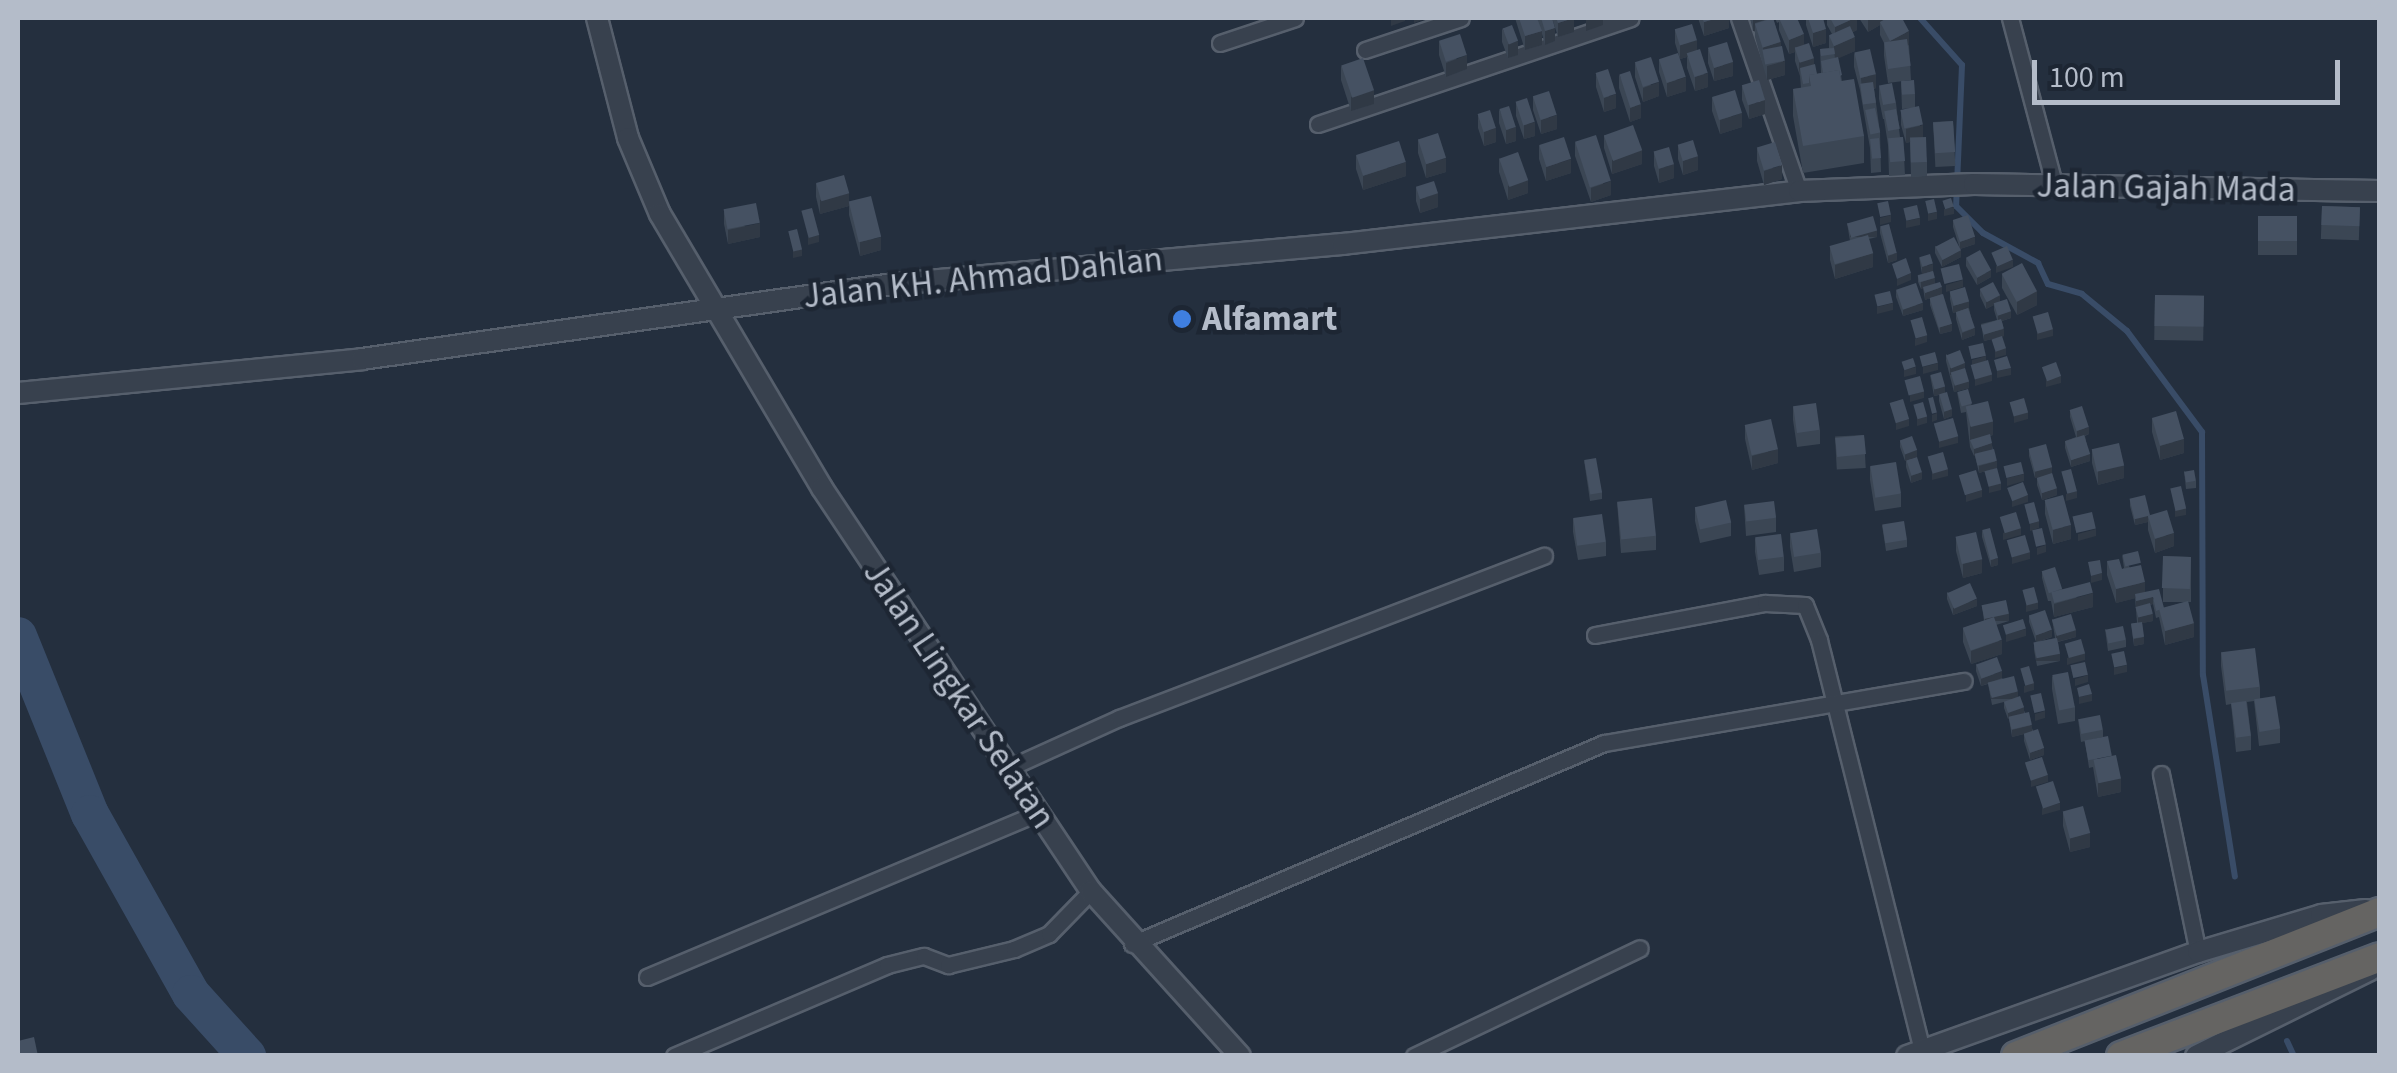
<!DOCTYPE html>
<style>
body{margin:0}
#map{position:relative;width:2397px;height:1073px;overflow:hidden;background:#242f3e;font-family:"Source Sans 3",sans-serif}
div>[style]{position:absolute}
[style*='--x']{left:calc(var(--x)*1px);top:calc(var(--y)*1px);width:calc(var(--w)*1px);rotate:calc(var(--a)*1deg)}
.stream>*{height:6px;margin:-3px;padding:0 3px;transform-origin:3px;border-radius:3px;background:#394c67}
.river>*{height:38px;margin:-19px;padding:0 19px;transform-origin:19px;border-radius:19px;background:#394c67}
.roads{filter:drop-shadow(2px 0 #565f6c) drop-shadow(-2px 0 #565f6c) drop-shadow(0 2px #565f6c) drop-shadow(0 -2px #565f6c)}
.minor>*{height:15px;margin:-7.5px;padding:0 7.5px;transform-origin:7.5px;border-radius:7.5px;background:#38414e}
.tertiary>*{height:20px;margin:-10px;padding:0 10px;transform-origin:10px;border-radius:10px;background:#38414e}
.trunk>*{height:28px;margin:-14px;padding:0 14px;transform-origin:14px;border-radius:14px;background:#656462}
.wall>*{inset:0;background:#3b4654;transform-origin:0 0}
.shaded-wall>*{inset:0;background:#303945;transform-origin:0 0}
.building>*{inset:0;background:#455162;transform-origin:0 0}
.dots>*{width:28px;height:28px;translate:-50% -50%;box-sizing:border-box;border:5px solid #1d2633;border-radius:50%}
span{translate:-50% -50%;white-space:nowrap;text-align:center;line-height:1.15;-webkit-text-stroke:9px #1d2633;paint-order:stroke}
.street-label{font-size:35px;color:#b4bcc9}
.poi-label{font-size:35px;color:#b4bcc9;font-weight:700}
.left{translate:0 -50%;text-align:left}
.frame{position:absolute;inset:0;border:20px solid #b4bcc9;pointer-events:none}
.scale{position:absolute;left:2032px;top:60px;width:308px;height:45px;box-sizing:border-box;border:5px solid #b4bcc9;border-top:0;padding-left:12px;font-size:30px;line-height:35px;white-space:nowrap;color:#b4bcc9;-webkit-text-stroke:8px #1d2633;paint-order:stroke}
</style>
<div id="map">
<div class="stream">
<div style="--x:1920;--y:18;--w:63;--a:48.2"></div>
<div style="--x:1962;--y:65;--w:141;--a:92.4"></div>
<div style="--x:1956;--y:206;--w:38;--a:45"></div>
<div style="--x:1983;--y:233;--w:63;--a:28.6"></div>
<div style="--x:2038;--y:263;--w:23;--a:65"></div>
<div style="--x:2048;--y:284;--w:35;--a:16"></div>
<div style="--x:2082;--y:294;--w:58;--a:39.4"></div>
<div style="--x:2127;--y:331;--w:126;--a:53.4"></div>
<div style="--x:2202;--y:432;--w:243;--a:89.8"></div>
<div style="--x:2203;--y:675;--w:204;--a:81"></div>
<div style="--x:2287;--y:1041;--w:17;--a:65"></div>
</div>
<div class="river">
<div style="--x:18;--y:636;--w:192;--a:68"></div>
<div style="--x:90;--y:814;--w:206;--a:60.7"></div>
<div style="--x:191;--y:994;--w:84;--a:47.9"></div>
</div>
<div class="roads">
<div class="minor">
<div style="--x:1739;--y:18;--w:183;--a:70.9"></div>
<div style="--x:2010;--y:18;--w:175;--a:75.1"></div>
<div style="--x:1220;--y:43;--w:79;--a:-18.4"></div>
<div style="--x:1365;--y:50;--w:101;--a:-18.4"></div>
<div style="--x:1318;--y:124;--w:330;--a:-18.7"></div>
<div style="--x:1595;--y:635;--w:173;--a:-10.7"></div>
<div style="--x:1765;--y:603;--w:40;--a:2.9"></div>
<div style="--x:1805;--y:605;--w:38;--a:68"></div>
<div style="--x:1819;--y:640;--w:422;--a:75.9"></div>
<div style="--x:1011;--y:767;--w:119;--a:-24.4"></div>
<div style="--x:1119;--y:718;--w:455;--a:-20.9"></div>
<div style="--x:2161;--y:774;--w:182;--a:78.3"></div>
<div style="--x:1132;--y:944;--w:513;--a:-23.07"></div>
<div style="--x:1604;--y:743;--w:365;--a:-9.8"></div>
<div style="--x:647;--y:977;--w:425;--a:-22.8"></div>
<div style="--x:674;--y:1056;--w:232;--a:-23.1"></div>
<div style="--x:887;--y:965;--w:38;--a:-14"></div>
<div style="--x:924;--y:956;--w:26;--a:21"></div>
<div style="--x:948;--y:965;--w:68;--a:-13.6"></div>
<div style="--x:1014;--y:949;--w:38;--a:-23"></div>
<div style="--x:1049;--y:934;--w:60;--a:-45.7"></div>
<div style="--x:1414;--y:1056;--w:250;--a:-25.5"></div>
</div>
<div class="tertiary">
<div style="--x:597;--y:18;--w:124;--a:75.5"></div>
<div style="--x:628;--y:138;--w:82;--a:67.2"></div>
<div style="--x:660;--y:214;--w:318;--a:59.4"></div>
<div style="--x:822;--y:488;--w:485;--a:56.3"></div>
<div style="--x:1091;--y:891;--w:222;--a:47.9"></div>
<div style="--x:18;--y:393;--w:346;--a:-5.6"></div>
<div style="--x:362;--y:359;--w:536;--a:-8.04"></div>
<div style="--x:893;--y:284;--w:452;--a:-5.1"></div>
<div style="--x:1343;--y:244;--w:459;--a:-6.6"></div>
<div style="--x:1799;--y:191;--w:175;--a:-2.3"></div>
<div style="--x:1974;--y:184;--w:406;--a:1"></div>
<div style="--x:1907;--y:1056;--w:309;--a:-19.7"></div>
<div style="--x:2198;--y:952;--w:128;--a:-16.7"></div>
<div style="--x:2321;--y:915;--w:45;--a:-6.3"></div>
<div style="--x:2196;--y:1056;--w:194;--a:-26.3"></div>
</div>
<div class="trunk">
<div style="--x:2016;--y:1056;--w:391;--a:-21.6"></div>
<div style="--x:2121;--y:1056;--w:277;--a:-20.9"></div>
</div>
</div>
<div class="wall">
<div style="clip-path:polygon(1515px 18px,1552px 18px,1555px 41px,1545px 45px,1542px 34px,1542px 45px,1525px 50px)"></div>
<div style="clip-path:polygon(1552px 18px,1573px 18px,1574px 32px,1558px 37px)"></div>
<div style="clip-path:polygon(1698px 18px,1729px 18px,1729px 28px,1704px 36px)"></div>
<div style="clip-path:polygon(1750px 18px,1773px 18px,1781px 46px,1785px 75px,1767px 80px,1755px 37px,1755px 31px,1753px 31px)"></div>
<div style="clip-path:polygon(1775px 18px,1797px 18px,1804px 44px,1817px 74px,1821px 73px,1820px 49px,1829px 48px,1829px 36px,1832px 34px,1827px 25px,1827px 18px,1857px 18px,1857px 30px,1853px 32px,1855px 51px,1838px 58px,1842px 81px,1864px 136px,1864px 163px,1803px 173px,1793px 116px,1793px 89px,1801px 88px,1800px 76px,1795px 61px,1795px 52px,1789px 54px,1779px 30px,1779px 22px,1777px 23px)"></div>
<div style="clip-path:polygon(1806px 18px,1823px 18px,1826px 43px,1813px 47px,1806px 25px)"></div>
<div style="clip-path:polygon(1859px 18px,1902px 18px,1909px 45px,1911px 80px,1888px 83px,1884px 56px,1884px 43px,1880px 35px,1880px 25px,1868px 32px)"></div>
<div style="clip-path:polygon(1502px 28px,1518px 55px,1508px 58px,1502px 42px)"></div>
<div style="clip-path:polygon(1675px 29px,1697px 50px,1708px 87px,1695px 91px,1687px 68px,1687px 57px,1680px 59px,1675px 43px)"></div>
<div style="clip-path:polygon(1439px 41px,1467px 69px,1446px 77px,1439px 55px)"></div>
<div style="clip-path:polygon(1708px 49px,1733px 76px,1714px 81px,1708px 63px)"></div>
<div style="clip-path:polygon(1854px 53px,1876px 88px,1874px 89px,1880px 132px,1881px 172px,1871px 173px,1870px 148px,1860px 90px,1854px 67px)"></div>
<div style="clip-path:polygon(1659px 59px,1686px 91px,1667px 97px,1659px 72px)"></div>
<div style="clip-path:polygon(1635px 63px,1659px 96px,1643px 102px,1635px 77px)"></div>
<div style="clip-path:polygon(1341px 66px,1374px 104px,1351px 111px,1341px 80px)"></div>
<div style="clip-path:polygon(1596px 73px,1616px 108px,1604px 112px,1596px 87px)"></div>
<div style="clip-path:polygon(1619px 74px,1641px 118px,1630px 122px,1619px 88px)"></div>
<div style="clip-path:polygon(1901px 82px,1915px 94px,1915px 107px,1923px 137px,1927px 162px,1927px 176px,1911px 177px,1910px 142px,1906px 143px,1901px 125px,1901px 111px,1915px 108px,1902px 109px)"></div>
<div style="clip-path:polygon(1879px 85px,1896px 103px,1900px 137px,1903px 137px,1905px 175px,1889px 176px,1888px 145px,1884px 119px,1883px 119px,1879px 99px)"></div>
<div style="clip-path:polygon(1742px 86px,1765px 114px,1749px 119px,1742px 100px)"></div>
<div style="clip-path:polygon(1533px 96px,1557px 129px,1541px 134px,1533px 110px)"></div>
<div style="clip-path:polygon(1712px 97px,1742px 127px,1720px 134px,1712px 111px)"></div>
<div style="clip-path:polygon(1516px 102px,1535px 136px,1524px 139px,1516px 116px)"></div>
<div style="clip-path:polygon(1499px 109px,1516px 141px,1506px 144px,1499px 123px)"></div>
<div style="clip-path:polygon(1478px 114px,1496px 142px,1484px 146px,1478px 128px)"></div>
<div style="left:1953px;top:121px;width:45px;height:20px;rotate:87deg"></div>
<div style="clip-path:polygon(1604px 135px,1642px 164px,1612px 174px,1604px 148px)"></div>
<div style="clip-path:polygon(1418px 139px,1446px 172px,1426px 178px,1418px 153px)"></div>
<div style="clip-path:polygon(1575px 142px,1611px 195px,1591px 202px,1575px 156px)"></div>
<div style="clip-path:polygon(1539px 145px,1571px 173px,1546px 181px,1539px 159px)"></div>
<div style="clip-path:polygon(1678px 145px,1698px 170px,1683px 175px,1678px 159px)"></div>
<div style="clip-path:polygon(1757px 148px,1782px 179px,1764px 185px,1757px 161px)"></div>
<div style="clip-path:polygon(1654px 152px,1674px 178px,1659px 183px,1654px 166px)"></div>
<div style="clip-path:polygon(1356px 155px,1406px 176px,1363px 190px,1356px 169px)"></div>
<div style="clip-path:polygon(1499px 158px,1528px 193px,1508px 200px,1499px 172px)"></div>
<div style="clip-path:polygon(816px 183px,849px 206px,820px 214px,816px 197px)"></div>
<div style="clip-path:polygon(1416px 187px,1438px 207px,1420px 213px,1416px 201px)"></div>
<div style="clip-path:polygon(849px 201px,881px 250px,860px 256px,849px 215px)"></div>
<div style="left:2322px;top:206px;width:38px;height:33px;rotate:2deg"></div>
<div style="clip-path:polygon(724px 211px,760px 237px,728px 244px,724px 224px)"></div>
<div style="left:2297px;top:216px;width:39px;height:39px;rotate:90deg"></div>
<div style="clip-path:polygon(1953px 220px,1975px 244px,1960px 249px,1953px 227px)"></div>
<div style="clip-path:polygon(1847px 223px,1877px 237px,1869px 239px,1873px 267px,1835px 279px,1830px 260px,1830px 247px,1850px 241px)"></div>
<div style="clip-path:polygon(1880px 226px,1897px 260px,1888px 263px,1880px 233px)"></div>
<div style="clip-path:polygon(1935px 246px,1961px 257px,1942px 267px,1935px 253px)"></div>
<div style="clip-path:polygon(1919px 257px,1933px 271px,1935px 283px,1942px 294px,1952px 331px,1940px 334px,1930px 305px,1930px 298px,1925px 300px,1923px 288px,1921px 289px,1918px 282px,1918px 275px,1922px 274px)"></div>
<div style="clip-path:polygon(1966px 258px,1991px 277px,1977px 285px,1966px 266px)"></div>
<div style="clip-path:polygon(2002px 274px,2037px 305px,2017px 315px,2002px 288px)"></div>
<div style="clip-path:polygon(1980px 289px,2000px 301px,2011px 318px,2002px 321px,2004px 336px,1984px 341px,1981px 324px,1997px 320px,1994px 310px,1994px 305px,1986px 309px,1980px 296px)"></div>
<div style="clip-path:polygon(1896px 290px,1923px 310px,1903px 316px,1896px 297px)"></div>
<div style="clip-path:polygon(1950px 292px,1969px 308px,1975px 335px,1962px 340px,1956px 319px,1956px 312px,1953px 313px,1950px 299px)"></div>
<div style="left:2155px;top:295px;width:49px;height:45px;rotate:1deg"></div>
<div style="clip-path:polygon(1946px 354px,1965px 369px,1969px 388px,1954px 392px,1946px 361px)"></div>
<div style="clip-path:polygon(1930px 375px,1945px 393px,1952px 416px,1944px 419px,1939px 401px,1939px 395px,1934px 396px)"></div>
<div style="clip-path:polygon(1957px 392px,1972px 405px,1993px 435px,1990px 436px,1997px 468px,1979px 473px,1975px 456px,1974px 456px,1970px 447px,1966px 412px,1961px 413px)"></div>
<div style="clip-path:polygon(1793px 406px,1820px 430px,1820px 444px,1797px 447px,1793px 420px)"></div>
<div style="clip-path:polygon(2070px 410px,2089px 434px,2085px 436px,2090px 461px,2071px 467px,2065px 448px,2065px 441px,2076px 437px,2070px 417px)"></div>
<div style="clip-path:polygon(2152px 418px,2184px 453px,2160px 460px,2152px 432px)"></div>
<div style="clip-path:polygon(1745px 425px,1778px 463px,1752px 470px,1745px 439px)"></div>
<div style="left:1864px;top:435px;width:33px;height:29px;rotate:87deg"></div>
<div style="clip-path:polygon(1900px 440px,1922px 479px,1911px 483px,1906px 467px,1906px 461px,1905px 461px,1900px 447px)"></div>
<div style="clip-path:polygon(2029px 449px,2052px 473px,2057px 495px,2042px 500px,2037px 485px,2037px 478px,2046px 475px,2035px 478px,2029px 456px)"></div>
<div style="clip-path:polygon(2092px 449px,2124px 478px,2098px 485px,2092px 463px)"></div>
<div style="clip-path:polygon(1584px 460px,1602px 492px,1602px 499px,1590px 501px)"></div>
<div style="clip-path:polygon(1870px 466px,1901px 494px,1901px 507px,1875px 511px,1870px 480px)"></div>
<div style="clip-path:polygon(2184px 471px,2196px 481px,2196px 488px,2186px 489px)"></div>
<div style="clip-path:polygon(2130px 499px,2150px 516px,2174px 546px,2155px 553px,2148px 530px,2148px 522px,2135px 525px,2130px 506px)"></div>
<div style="clip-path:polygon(2045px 500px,2071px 539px,2053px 544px,2045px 514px)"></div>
<div style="clip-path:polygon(1617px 502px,1656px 536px,1656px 550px,1621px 553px)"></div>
<div style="clip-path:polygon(1744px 505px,1776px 518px,1776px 532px,1746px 536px)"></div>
<div style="clip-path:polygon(1695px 507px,1731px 522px,1731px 536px,1700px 543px,1695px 521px)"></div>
<div style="clip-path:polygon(1573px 518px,1606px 542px,1606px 556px,1578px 560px,1573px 532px)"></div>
<div style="clip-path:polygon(1882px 525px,1907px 540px,1907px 547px,1886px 551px)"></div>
<div style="clip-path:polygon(1982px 530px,1998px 565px,1991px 567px,1982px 537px)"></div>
<div style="clip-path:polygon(1790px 533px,1821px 553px,1821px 567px,1794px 572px,1790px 547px)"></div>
<div style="clip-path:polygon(1956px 537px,1982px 573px,1963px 578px,1956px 551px)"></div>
<div style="clip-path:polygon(1755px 538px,1784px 557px,1784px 571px,1759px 575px,1755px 552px)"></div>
<div style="clip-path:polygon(2122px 555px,2145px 592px,2164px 608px,2185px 602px,2163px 602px,2163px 556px,2191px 557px,2191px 602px,2188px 602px,2194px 637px,2165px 645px,2159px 617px,2156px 618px,2153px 604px,2150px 605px,2153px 621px,2142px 623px,2144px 644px,2134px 646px,2131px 624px,2137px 623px,2135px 598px,2116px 603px,2107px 575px,2107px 561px,2122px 569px,2124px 568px)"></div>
<div style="clip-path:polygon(2042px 571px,2062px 589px,2093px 607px,2054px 617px,2051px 601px,2048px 601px,2042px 578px)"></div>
<div style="clip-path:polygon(1947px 592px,1977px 606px,1953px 615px,1947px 599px)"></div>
<div style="clip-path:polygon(1982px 606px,2009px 621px,1996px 625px,2002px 654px,1971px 664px,1963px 642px,1963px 628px,1984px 621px)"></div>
<div style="clip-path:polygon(2029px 615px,2052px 637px,2038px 642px,2055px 638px,2052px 619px,2076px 637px,2058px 642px,2060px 661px,2037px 666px,2034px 650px,2034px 643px,2036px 642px,2029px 622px)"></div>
<div style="clip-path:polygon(2105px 629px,2126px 640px,2126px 647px,2108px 651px)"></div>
<div style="clip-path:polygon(2221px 652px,2260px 687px,2260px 698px,2280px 729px,2280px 743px,2259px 746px,2254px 701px,2247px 702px,2251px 736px,2251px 750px,2236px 752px,2231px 704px,2226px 705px,2221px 666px)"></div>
<div style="clip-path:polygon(1976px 664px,2002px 678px,2018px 697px,2044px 755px,2030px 760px,2024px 741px,2024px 734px,2012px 737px,2009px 719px,2008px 719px,2004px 708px,2004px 702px,1992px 705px,1988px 684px,1981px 686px,1976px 671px)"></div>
<div style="clip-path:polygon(2052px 676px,2075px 707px,2075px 721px,2058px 724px,2052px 689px)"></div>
<div style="clip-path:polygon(2078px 719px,2103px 730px,2103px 737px,2081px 742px)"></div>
<div style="clip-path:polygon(2085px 741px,2121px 792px,2098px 797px,2093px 767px,2089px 768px)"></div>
<div style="clip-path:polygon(2063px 812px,2090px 847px,2070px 852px,2063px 826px)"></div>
</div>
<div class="shaded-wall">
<div style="clip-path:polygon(1391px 18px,1405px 18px,1405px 21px,1391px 26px)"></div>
<div style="clip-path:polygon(1414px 18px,1428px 18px,1414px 23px)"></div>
<div style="clip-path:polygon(1574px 18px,1574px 32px,1558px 37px,1558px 23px)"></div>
<div style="clip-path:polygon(1586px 18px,1603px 18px,1603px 25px,1586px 31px)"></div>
<div style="clip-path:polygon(1718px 18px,1729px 18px,1729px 28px,1704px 36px,1704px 22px)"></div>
<div style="clip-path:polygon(1753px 18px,1771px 18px,1755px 23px,1755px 31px,1753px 31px)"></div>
<div style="clip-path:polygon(1855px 18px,1857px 18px,1857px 30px,1835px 41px,1835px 27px)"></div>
<div style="clip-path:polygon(1868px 18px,1891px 18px,1880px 22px,1880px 25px,1868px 32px)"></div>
<div style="clip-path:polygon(1555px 28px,1555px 41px,1545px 45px,1545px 31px)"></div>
<div style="clip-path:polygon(1826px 29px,1826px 43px,1813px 47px,1813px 33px)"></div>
<div style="clip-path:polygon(1542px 31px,1542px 45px,1525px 50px,1525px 36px)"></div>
<div style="clip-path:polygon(1909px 31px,1909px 45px,1890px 55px,1890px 41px)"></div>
<div style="clip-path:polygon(1804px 34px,1804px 48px,1795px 47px,1795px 52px,1789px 54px,1789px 40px)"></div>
<div style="clip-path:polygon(1855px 37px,1855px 51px,1835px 60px,1834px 46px)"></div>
<div style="clip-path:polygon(1697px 40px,1697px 54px,1680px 59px,1680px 45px)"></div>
<div style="clip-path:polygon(1518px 41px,1518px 55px,1508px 58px,1508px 44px)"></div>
<div style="clip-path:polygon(1781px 42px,1781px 56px,1763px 51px,1763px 47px)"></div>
<div style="clip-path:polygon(1467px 55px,1467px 69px,1446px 77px,1446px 63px)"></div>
<div style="clip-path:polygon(1814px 58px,1814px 72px,1800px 68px,1799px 76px,1799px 62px)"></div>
<div style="clip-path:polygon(1785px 61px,1785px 75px,1767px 80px,1767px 66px)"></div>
<div style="clip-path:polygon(1733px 62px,1733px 76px,1714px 81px,1714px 68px)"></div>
<div style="clip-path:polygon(1708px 73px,1708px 87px,1695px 91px,1695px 77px)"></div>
<div style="clip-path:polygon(1876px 74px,1876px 88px,1862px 92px,1861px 78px)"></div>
<div style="clip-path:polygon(1686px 77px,1686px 91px,1667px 97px,1667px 83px)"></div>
<div style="clip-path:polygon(1659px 82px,1659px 96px,1643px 102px,1643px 88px)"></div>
<div style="clip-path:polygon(1374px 90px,1374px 104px,1351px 111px,1351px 97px)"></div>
<div style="clip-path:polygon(1616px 94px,1616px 108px,1604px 112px,1604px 98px)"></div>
<div style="clip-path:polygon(1765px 100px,1765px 114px,1749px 119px,1749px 105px)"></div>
<div style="clip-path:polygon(1641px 104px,1641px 118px,1630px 122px,1630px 108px)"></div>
<div style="clip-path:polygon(1742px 113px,1742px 127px,1720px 134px,1720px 120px)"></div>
<div style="clip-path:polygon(1557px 115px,1557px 129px,1541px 134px,1541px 120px)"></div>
<div style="clip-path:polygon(1535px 122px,1535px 136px,1524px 139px,1524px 125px)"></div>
<div style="clip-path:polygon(1923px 125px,1923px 139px,1906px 143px,1906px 129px)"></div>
<div style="clip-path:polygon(1516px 127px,1516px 141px,1506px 144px,1506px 130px)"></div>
<div style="clip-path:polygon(1496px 128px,1496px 142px,1484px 146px,1484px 132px)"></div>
<div style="clip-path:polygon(1642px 150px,1642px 164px,1612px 174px,1612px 160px)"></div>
<div style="clip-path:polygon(1698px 156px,1698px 170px,1683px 175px,1683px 161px)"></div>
<div style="clip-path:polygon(1446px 158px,1446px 172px,1426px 178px,1426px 164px)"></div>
<div style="clip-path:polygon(1571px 159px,1571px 173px,1546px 181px,1546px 167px)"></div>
<div style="clip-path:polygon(1406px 162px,1406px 176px,1363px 190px,1363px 176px)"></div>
<div style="clip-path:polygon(1674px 164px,1674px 178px,1659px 183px,1659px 169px)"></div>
<div style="clip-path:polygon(1782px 165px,1782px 179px,1764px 185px,1764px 171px)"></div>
<div style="clip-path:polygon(1528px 180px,1528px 193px,1508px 200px,1508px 186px)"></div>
<div style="clip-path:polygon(1611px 181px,1611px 195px,1591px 202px,1591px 188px)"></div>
<div style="clip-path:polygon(849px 193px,849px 206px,820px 214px,820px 200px)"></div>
<div style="clip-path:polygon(1438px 193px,1438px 207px,1420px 213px,1420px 199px)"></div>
<div style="clip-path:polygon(1954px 207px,1954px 214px,1944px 216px,1944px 209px)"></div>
<div style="clip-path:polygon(1937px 212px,1937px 219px,1928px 221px,1928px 214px)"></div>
<div style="clip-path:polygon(1891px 215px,1891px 222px,1880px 225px,1880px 218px)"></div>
<div style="clip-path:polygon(1920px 218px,1920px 225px,1906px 228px,1906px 221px)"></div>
<div style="clip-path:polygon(760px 223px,760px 237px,728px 244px,728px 230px)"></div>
<div style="left:1877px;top:230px;width:7px;height:27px;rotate:90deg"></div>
<div style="clip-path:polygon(819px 235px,819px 242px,808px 245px,808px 238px)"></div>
<div style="clip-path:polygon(881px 237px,881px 250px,860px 256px,860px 242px)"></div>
<div style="clip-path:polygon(1975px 237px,1975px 244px,1960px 249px,1960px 242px)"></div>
<div style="clip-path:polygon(802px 249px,802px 256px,793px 258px,793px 251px)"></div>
<div style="clip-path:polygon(1961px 250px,1961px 257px,1942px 267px,1942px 260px)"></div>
<div style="clip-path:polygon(1873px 253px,1873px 267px,1835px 279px,1835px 265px)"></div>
<div style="clip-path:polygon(1897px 253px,1897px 260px,1888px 263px,1888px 256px)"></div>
<div style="clip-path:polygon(2013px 260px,2013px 267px,1996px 273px,1996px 266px)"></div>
<div style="clip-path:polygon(1933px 264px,1933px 271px,1922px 274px,1922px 267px)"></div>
<div style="clip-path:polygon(1991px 270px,1991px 277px,1977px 285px,1977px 278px)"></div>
<div style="clip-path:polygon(1911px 273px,1911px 280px,1897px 286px,1897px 279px)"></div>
<div style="clip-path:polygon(1935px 278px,1935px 285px,1921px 289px,1921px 282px)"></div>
<div style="clip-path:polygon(1963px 280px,1963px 287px,1946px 292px,1946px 285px)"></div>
<div style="clip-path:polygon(1942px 287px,1942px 294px,1925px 300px,1925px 293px)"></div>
<div style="clip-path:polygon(2037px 291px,2037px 305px,2017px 315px,2017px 301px)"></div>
<div style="clip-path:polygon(2000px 295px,2000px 302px,1986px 309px,1986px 302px)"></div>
<div style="clip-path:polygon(1969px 301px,1969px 308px,1953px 313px,1953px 306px)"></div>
<div style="clip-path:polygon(1893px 303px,1893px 310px,1877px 314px,1877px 307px)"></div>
<div style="clip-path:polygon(1923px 303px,1923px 310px,1903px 316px,1903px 309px)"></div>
<div style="clip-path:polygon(2011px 311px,2011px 318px,1998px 322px,1998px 315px)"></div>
<div style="clip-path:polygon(1952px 324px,1952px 331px,1940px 334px,1940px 327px)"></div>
<div style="clip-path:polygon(1975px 328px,1975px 335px,1962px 340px,1962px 333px)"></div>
<div style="clip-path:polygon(2004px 329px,2004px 336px,1984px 341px,1984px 334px)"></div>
<div style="clip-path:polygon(2053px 329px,2053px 336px,2037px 340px,2037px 333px)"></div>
<div style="clip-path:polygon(1927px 335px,1927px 342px,1915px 346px,1915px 339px)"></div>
<div style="clip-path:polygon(2006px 348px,2006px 355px,1995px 358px,1995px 351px)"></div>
<div style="clip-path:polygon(1986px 356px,1986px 363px,1972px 367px,1972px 360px)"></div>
<div style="clip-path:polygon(1938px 363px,1938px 370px,1923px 374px,1923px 367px)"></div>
<div style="clip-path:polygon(1965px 363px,1965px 370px,1950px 375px,1950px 368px)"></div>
<div style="clip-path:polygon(1916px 367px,1916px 374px,1904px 377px,1904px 370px)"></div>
<div style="clip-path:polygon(2011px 368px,2011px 375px,1997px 378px,1997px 371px)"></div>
<div style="clip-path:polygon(1992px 374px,1992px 381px,1975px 386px,1975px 379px)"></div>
<div style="clip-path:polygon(2061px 376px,2061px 383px,2046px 387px,2046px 380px)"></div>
<div style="clip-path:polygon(1969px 381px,1969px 388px,1954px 392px,1954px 384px)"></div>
<div style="clip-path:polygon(1945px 386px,1945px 393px,1934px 396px,1934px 389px)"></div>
<div style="clip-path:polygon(1924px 391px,1924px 398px,1910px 402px,1910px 395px)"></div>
<div style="clip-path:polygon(1952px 409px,1952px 416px,1944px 419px,1944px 412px)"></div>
<div style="clip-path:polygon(2028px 412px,2028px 419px,2014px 423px,2014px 416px)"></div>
<div style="clip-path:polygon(1937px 413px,1937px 420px,1932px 422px,1932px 415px)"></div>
<div style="clip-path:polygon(1927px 416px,1927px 423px,1917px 426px,1917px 419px)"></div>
<div style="clip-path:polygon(1909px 419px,1909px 426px,1896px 430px,1896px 423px)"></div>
<div style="clip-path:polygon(1993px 421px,1993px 435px,1970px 440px,1970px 426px)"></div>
<div style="clip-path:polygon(2089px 427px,2089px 434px,2077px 438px,2077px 431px)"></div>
<div style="clip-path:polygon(1958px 436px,1958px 443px,1939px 448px,1939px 441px)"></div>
<div style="clip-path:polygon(2184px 439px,2184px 453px,2160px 460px,2160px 446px)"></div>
<div style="clip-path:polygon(1992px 443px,1992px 450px,1974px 456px,1974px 449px)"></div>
<div style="clip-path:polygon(1778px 449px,1778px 463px,1752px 470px,1752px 456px)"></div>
<div style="clip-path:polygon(1917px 450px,1917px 457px,1905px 461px,1905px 454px)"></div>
<div style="clip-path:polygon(2090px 454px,2090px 461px,2071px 467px,2071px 460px)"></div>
<div style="clip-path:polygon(1997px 461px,1997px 468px,1979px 473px,1979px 466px)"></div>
<div style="clip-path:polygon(2124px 465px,2124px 478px,2098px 485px,2098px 471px)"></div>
<div style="clip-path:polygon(2052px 467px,2052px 474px,2035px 478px,2035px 471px)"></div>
<div style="clip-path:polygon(1948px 469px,1948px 476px,1932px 480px,1932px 473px)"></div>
<div style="clip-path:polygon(1922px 472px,1922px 479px,1911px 483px,1911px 476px)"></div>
<div style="clip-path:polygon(2024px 474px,2024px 481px,2007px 486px,2007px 478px)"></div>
<div style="clip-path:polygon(2001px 483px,2001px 490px,1989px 493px,1989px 486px)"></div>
<div style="clip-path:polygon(2057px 488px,2057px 495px,2042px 500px,2042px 493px)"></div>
<div style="clip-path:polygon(1982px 490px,1982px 497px,1966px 502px,1966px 495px)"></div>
<div style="clip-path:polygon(2077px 491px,2077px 498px,2066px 501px,2066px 494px)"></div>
<div style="clip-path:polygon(2028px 495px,2028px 502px,2012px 507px,2012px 500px)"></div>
<div style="clip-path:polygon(2186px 508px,2186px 515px,2175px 517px,2175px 510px)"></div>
<div style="clip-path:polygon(2150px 515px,2148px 517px,2148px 522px,2135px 525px,2135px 518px)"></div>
<div style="clip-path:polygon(2039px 521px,2039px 528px,2030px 531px,2030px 524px)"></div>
<div style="clip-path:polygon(2071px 525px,2071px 539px,2053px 544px,2053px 530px)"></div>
<div style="clip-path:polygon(2021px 528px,2021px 535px,2003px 540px,2003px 533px)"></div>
<div style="clip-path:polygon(2096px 529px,2096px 536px,2078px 541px,2078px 534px)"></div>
<div style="clip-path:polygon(2174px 533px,2174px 546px,2155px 553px,2155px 539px)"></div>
<div style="clip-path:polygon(2046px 545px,2046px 552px,2037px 555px,2037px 548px)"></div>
<div style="clip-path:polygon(2030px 552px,2030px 559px,2012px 564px,2012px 557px)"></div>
<div style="clip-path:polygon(1998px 558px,1998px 565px,1991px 567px,1991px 560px)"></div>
<div style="clip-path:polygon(1982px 559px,1982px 573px,1963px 578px,1963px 564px)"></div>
<div style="clip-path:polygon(2102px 573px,2102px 580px,2091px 583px,2091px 576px)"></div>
<div style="clip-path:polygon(2145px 582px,2145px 596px,2116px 603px,2116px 589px)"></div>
<div style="clip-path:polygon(2093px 593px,2093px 607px,2054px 617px,2054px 604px)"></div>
<div style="clip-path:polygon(2153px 597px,2153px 604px,2136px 608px,2136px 601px)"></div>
<div style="clip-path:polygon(1977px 599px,1977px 606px,1953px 615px,1953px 608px)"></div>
<div style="clip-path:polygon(2038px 602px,2038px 609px,2026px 612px,2026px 605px)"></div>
<div style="left:2009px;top:614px;width:7px;height:24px;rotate:90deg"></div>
<div style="clip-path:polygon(2153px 614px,2153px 621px,2138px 624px,2138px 617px)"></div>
<div style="clip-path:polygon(2194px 623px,2194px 637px,2165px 645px,2165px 631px)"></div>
<div style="clip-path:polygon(2026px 629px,2026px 636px,2006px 642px,2006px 634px)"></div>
<div style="clip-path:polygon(2052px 630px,2052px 637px,2036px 642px,2036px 635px)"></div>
<div style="clip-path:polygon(2076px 630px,2076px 637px,2056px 642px,2056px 635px)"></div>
<div style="clip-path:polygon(2144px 637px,2144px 644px,2134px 646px,2134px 639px)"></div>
<div style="clip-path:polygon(2002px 640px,2002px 654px,1971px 664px,1971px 651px)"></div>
<div style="clip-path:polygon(2085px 653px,2085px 660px,2067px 665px,2067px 658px)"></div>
<div style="left:2060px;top:654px;width:7px;height:24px;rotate:90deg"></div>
<div style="clip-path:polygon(2127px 665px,2127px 672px,2114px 675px,2114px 668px)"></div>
<div style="clip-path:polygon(2002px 671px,2002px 678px,1981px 686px,1981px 679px)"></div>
<div style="clip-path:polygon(2088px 675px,2088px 682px,2075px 686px,2075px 679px)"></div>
<div style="clip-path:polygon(2034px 683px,2034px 690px,2024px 693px,2024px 686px)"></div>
<div style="left:2018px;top:692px;width:7px;height:27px;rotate:90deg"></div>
<div style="clip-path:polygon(2092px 694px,2092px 701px,2079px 704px,2079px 697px)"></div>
<div style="clip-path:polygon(2024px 707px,2024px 714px,2008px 719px,2008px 712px)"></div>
<div style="clip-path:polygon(2045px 711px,2045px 718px,2035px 721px,2035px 714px)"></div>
<div style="clip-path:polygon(2032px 725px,2032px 732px,2012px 737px,2012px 730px)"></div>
<div style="clip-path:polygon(2044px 748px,2044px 755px,2030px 760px,2030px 753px)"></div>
<div style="clip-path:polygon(2048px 775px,2048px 782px,2031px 787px,2031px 780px)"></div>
<div style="clip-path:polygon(2121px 778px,2121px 792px,2098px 797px,2098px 783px)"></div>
<div style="clip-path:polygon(2060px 803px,2060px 810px,2042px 815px,2042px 808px)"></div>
<div style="clip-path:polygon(2090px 833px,2090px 847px,2070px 852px,2070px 838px)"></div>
</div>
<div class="building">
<div style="clip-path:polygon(1519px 18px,1537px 18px,1542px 31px,1525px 36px)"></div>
<div style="clip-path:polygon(1541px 18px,1552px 18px,1555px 28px,1545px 31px)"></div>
<div style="clip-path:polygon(1556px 18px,1574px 18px,1558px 23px)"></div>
<div style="clip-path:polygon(1702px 18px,1718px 18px,1704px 22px)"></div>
<div style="left:1773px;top:18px;width:25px;height:19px;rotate:72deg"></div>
<div style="clip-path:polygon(1779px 18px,1797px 18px,1804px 34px,1789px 40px)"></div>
<div style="clip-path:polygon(1808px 18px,1823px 18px,1826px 29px,1813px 33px)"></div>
<div style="clip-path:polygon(1830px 18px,1855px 18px,1835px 27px)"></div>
<div style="clip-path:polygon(1887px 18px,1902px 18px,1909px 31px,1890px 41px,1880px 22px)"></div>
<div style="left:1692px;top:24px;width:17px;height:18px;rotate:73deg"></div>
<div style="left:1512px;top:25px;width:17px;height:10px;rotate:69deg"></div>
<div style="left:1850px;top:26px;width:12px;height:23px;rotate:66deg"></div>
<div style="left:1460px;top:34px;width:22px;height:22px;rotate:72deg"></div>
<div style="left:1907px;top:39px;width:27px;height:23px;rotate:82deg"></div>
<div style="left:1727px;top:42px;width:21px;height:20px;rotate:73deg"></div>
<div style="left:1809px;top:43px;width:16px;height:15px;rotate:72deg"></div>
<div style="left:1782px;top:46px;width:15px;height:20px;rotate:79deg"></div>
<div style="clip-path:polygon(1834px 48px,1835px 54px,1821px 56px,1820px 49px)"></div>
<div style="left:1700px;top:49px;width:25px;height:14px;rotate:72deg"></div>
<div style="left:1870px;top:49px;width:26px;height:16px;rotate:77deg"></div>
<div style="left:1678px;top:53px;width:25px;height:20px;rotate:72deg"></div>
<div style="left:1651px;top:57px;width:26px;height:17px;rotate:72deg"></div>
<div style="clip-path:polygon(1838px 57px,1842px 75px,1840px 76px,1839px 70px,1823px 73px,1821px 61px)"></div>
<div style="left:1363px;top:58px;width:34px;height:23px;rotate:71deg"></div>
<div style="clip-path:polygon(1815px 64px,1817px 74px,1809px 75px,1809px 83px,1803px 84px,1800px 68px)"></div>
<div style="left:1608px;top:69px;width:26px;height:13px;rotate:72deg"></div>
<div style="clip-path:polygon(1839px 70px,1841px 81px,1854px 79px,1864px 136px,1803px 146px,1793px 89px,1811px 86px,1809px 75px)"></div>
<div style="left:1630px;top:71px;width:35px;height:11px;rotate:72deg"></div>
<div style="left:1759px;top:80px;width:21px;height:18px;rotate:73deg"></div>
<div style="left:1914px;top:80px;width:14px;height:13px;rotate:86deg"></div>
<div style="left:1873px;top:82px;width:21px;height:13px;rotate:82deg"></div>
<div style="left:1892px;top:83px;width:20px;height:13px;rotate:79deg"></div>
<div style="left:1735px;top:90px;width:24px;height:24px;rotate:73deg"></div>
<div style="left:1549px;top:91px;width:25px;height:17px;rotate:72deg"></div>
<div style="left:1527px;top:98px;width:25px;height:12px;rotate:72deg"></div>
<div style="left:1509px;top:106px;width:22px;height:10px;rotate:72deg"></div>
<div style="left:1919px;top:106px;width:19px;height:19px;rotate:78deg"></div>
<div style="left:1875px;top:108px;width:25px;height:10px;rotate:78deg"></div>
<div style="left:1896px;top:109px;width:20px;height:12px;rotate:79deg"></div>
<div style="left:1490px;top:110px;width:19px;height:13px;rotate:72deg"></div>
<div style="left:1953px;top:121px;width:31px;height:20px;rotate:86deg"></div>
<div style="left:1633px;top:125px;width:27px;height:31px;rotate:70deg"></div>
<div style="left:1438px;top:133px;width:26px;height:21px;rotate:72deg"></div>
<div style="left:1596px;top:135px;width:48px;height:22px;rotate:72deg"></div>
<div style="left:1564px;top:137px;width:23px;height:26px;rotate:72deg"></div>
<div style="left:1903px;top:137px;width:24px;height:15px;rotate:85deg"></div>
<div style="left:1926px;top:137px;width:25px;height:16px;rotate:88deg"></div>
<div style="left:1879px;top:138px;width:20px;height:9px;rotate:84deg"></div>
<div style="left:1693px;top:140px;width:17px;height:16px;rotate:73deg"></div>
<div style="left:1399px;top:141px;width:22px;height:45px;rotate:72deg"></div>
<div style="left:1775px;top:142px;width:24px;height:19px;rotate:73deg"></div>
<div style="left:1669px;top:147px;width:18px;height:16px;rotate:74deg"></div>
<div style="left:1518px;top:152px;width:30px;height:20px;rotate:70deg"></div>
<div style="left:844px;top:175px;width:19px;height:29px;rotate:74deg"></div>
<div style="left:1434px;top:181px;width:13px;height:19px;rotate:72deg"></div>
<div style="left:871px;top:196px;width:42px;height:23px;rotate:76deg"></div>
<div style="left:1951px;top:198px;width:9px;height:9px;rotate:72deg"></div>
<div style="left:1934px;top:199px;width:13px;height:9px;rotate:77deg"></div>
<div style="left:1888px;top:201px;width:14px;height:11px;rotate:78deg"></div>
<div style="left:756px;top:203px;width:20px;height:33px;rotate:79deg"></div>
<div style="left:1917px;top:205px;width:13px;height:14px;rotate:77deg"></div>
<div style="left:2322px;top:206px;width:38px;height:19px;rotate:2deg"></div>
<div style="left:812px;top:208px;width:28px;height:11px;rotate:75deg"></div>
<div style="left:1968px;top:215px;width:23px;height:16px;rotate:72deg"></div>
<div style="left:1873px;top:216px;width:15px;height:27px;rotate:74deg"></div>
<div style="left:2297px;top:216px;width:25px;height:39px;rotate:90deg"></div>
<div style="left:1889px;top:224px;width:30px;height:9px;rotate:75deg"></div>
<div style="left:797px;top:229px;width:21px;height:9px;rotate:76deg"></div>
<div style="left:1868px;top:235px;width:19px;height:40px;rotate:74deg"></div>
<div style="left:1954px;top:237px;width:15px;height:21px;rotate:62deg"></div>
<div style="left:2007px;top:246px;width:15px;height:17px;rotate:67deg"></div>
<div style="left:1980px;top:250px;width:23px;height:16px;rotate:61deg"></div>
<div style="left:1930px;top:254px;width:10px;height:11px;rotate:73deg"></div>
<div style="clip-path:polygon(1906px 258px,1911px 273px,1897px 279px,1892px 264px)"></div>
<div style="left:2022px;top:263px;width:32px;height:23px;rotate:62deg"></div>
<div style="left:1959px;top:264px;width:16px;height:19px;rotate:76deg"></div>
<div style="left:1933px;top:271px;width:7px;height:16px;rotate:74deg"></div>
<div style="clip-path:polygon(1940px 282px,1942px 287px,1925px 293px,1923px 287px)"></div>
<div style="left:1993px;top:282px;width:15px;height:15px;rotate:62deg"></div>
<div style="left:1916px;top:283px;width:21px;height:21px;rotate:71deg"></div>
<div style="left:1965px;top:287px;width:15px;height:16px;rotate:74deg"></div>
<div style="left:1890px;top:291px;width:12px;height:16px;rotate:76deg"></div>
<div style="left:1943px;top:294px;width:31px;height:14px;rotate:73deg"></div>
<div style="left:2155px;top:295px;width:49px;height:31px;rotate:1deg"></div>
<div style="left:2007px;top:299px;width:13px;height:14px;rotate:72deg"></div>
<div style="left:1968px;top:308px;width:21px;height:13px;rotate:71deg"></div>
<div style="left:2048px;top:312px;width:18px;height:16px;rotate:74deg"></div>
<div style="left:1922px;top:317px;width:19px;height:12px;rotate:74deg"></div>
<div style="left:2001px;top:319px;width:10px;height:21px;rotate:73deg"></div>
<div style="left:2002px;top:336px;width:13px;height:11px;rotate:72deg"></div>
<div style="left:1983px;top:343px;width:13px;height:15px;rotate:77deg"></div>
<div style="left:1960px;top:350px;width:14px;height:15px;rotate:69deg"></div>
<div style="left:1935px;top:352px;width:11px;height:16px;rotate:75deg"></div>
<div style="clip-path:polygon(2007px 356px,2011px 368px,1997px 371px,1994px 360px)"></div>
<div style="left:1913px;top:358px;width:9px;height:12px;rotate:72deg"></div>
<div style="left:1988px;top:360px;width:15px;height:18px;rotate:74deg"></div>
<div style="left:2056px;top:362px;width:15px;height:15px;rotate:70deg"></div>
<div style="left:1965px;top:368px;width:14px;height:15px;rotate:73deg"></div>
<div style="left:1941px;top:372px;width:15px;height:11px;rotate:74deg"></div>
<div style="left:1920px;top:376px;width:16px;height:16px;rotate:75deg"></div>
<div style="left:1968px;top:389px;width:15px;height:11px;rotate:74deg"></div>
<div style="left:1947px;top:392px;width:18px;height:8px;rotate:74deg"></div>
<div style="left:1933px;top:397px;width:16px;height:5px;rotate:76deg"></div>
<div style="left:2024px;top:398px;width:15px;height:15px;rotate:74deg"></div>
<div style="left:1903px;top:399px;width:21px;height:14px;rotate:73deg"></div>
<div style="left:1988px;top:401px;width:21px;height:23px;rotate:76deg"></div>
<div style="left:1923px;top:402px;width:15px;height:10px;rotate:74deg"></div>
<div style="left:1816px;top:403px;width:27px;height:23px;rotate:82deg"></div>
<div style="left:2082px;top:406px;width:22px;height:13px;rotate:72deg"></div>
<div style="left:2176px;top:411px;width:29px;height:25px;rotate:74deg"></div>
<div style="left:1953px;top:418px;width:19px;height:20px;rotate:74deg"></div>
<div style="left:1771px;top:419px;width:31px;height:27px;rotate:77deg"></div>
<div style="clip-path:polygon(1990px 434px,1992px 443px,1974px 449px,1970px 440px)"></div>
<div style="left:1864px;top:435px;width:19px;height:29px;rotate:84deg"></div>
<div style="left:2084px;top:435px;width:20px;height:20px;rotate:72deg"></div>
<div style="left:1912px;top:436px;width:15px;height:13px;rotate:70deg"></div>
<div style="left:2119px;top:443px;width:23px;height:28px;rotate:77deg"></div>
<div style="left:2046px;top:444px;width:24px;height:18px;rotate:75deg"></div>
<div style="left:1994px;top:449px;width:12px;height:20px;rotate:76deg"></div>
<div style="left:1943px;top:452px;width:18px;height:16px;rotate:74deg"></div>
<div style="left:1917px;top:457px;width:16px;height:11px;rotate:72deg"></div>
<div style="left:1596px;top:458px;width:35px;height:12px;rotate:80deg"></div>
<div style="left:1896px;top:462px;width:32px;height:26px;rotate:81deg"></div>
<div style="left:2021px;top:462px;width:12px;height:18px;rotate:76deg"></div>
<div style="left:1997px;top:468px;width:16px;height:13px;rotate:75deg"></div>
<div style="left:2071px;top:469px;width:23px;height:10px;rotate:75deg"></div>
<div style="left:1976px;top:470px;width:21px;height:18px;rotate:73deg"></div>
<div style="left:2194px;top:470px;width:11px;height:10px;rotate:80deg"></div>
<div style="left:2052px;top:473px;width:16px;height:16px;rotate:72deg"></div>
<div style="left:2023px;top:482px;width:14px;height:17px;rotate:69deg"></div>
<div style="left:2181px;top:486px;width:23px;height:11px;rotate:77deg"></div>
<div style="left:2063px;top:495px;width:31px;height:19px;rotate:75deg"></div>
<div style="left:2145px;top:495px;width:21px;height:16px;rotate:76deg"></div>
<div style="left:1652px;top:498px;width:38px;height:35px;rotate:84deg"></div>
<div style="left:1726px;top:500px;width:23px;height:32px;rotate:77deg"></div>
<div style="left:1774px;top:501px;width:17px;height:30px;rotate:83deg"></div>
<div style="left:2034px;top:502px;width:20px;height:10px;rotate:75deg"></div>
<div style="left:2167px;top:510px;width:24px;height:20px;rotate:73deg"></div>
<div style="left:2016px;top:512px;width:17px;height:17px;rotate:73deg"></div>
<div style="left:2092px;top:512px;width:17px;height:20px;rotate:77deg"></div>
<div style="left:1602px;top:514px;width:28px;height:29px;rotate:82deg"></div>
<div style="left:1904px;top:521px;width:19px;height:22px;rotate:81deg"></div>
<div style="left:1990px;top:528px;width:31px;height:8px;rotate:75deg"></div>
<div style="left:2042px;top:528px;width:17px;height:10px;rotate:77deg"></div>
<div style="left:1817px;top:529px;width:24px;height:27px;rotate:81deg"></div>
<div style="left:1976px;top:532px;width:28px;height:21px;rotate:77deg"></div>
<div style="left:1781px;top:534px;width:23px;height:26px;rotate:83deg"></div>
<div style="left:2025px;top:535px;width:18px;height:19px;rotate:74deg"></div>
<div style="left:2138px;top:551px;width:12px;height:16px;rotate:76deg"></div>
<div style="left:2163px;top:556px;width:28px;height:32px;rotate:2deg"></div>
<div style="clip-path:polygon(2119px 559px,2122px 569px,2141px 565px,2145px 582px,2116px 589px,2107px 561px)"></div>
<div style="clip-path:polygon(2100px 560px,2102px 573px,2091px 576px,2088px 562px)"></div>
<div style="left:2055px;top:567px;width:23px;height:14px;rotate:72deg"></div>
<div style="left:2090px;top:582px;width:11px;height:40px;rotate:75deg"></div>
<div style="left:1970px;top:583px;width:17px;height:25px;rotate:66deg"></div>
<div style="left:2034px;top:587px;width:16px;height:12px;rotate:75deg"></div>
<div style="clip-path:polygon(2159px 589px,2164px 608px,2156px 611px,2153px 597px,2136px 601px,2135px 594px)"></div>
<div style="left:2006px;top:600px;width:14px;height:25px;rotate:78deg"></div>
<div style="left:2188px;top:601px;width:23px;height:30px;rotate:75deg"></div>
<div style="left:2150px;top:603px;width:11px;height:15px;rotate:75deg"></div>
<div style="left:2045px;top:610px;width:21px;height:17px;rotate:71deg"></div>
<div style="left:2071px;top:614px;width:17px;height:20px;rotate:73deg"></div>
<div style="left:1994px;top:617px;width:24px;height:33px;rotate:71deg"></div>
<div style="left:2023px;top:619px;width:10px;height:21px;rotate:73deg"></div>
<div style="left:2142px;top:622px;width:15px;height:11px;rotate:82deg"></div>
<div style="left:2123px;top:626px;width:14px;height:18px;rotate:78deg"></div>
<div style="left:2057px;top:638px;width:16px;height:24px;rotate:79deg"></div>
<div style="left:2081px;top:639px;width:15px;height:17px;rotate:74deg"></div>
<div style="left:2255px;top:648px;width:39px;height:34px;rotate:83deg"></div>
<div style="left:2124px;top:651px;width:14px;height:13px;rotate:78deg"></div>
<div style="left:1997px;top:657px;width:15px;height:22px;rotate:70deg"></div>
<div style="left:2085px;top:662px;width:13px;height:15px;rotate:77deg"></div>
<div style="left:2029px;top:666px;width:18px;height:9px;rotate:74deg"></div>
<div style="left:2068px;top:672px;width:36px;height:16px;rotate:79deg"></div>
<div style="left:2014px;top:676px;width:16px;height:27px;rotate:76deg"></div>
<div style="clip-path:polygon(2089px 684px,2092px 694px,2079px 697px,2077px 688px)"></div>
<div style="left:2041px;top:693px;width:18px;height:11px;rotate:77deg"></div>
<div style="left:2020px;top:696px;width:12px;height:17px;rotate:70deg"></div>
<div style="left:2275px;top:696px;width:33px;height:21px;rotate:81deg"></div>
<div style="left:2246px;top:701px;width:35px;height:15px;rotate:82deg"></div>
<div style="left:2029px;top:712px;width:13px;height:21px;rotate:77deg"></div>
<div style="left:2100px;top:715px;width:15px;height:22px;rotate:79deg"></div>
<div style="left:2038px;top:729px;width:20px;height:15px;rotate:72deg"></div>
<div style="left:2108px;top:736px;width:20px;height:24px;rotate:79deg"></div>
<div style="left:2116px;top:755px;width:24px;height:23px;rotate:78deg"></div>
<div style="left:2042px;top:757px;width:19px;height:18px;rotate:72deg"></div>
<div style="left:2053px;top:781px;width:23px;height:18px;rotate:72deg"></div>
<div style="left:2083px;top:806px;width:28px;height:21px;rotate:75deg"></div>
<div style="clip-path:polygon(34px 1037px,38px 1056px,18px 1056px,18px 1041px)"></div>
</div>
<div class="dots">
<div style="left:1182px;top:319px;background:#3f7fe0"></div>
</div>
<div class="street-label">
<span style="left:2166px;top:188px;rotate:1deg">Jalan Gajah Mada</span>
<span style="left:983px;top:278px;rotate:-6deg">Jalan KH. Ahmad Dahlan</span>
<span style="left:959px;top:695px;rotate:56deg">Jalan Lingkar Selatan</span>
</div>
<div class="poi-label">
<span class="left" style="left:1202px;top:319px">Alfamart</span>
</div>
<div class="frame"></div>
<div class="scale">100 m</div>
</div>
